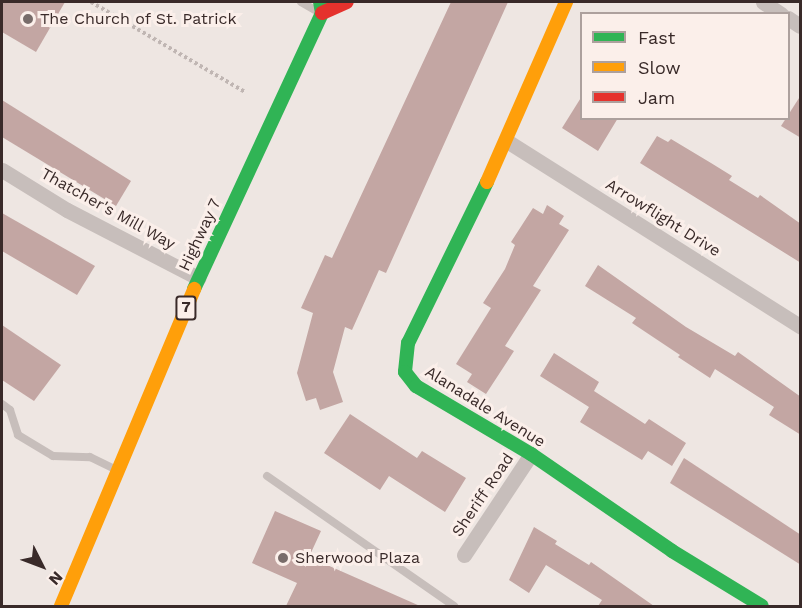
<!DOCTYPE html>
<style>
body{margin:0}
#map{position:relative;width:802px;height:608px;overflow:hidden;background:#eee6e2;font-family:"Work Sans",sans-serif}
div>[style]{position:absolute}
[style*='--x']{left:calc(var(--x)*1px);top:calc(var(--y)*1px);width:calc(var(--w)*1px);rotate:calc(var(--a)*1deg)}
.building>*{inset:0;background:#c3a6a3}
.path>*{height:4px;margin-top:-2px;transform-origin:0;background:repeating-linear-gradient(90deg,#c0b6b3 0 3px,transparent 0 6px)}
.lane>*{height:8px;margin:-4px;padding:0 4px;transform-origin:4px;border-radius:4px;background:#c7bebb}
.street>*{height:15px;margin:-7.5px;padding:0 7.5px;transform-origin:7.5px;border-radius:7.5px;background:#c7bebb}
.fast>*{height:14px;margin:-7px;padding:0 7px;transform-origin:7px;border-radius:7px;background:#30b455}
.slow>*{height:14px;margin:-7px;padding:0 7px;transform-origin:7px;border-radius:7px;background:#ff9f0a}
.jam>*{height:14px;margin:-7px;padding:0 7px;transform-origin:7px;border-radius:7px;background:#e5322d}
.dots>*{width:16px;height:16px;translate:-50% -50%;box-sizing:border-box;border:3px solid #fbefea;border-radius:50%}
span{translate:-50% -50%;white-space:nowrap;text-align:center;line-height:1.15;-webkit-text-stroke:6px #fbefea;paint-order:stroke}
.shield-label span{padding:2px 4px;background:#fbefea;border:2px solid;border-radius:4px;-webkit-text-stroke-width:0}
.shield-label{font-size:15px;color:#392a29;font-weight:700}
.poi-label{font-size:16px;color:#392a29}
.left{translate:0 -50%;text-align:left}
.street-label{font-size:16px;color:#392a29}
.frame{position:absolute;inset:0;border:3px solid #392a29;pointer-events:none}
.legend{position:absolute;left:580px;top:12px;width:210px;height:108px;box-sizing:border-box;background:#fbefea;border:2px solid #ada09d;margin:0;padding:8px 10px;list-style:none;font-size:18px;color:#392a29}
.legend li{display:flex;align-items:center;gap:12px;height:30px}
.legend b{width:30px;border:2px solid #ada09d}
.north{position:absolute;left:12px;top:536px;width:60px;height:60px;-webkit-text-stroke:4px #fbefea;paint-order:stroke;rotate:132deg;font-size:16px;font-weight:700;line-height:24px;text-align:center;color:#392a29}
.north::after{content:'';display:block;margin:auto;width:21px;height:27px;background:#392a29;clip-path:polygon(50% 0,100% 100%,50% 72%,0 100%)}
</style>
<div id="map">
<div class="building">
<div style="clip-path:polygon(2px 2px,65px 2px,36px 52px,2px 32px)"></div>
<div style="clip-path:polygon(451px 2px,508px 2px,386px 273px,379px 270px,352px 330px,345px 327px,333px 372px,343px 402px,320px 410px,316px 398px,306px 401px,297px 373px,313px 313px,301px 308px,325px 255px,332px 258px)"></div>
<div style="clip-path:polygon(801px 95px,801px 138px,781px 126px)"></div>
<div style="clip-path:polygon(582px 96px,582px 118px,618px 118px,598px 151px,562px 128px)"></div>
<div style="clip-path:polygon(2px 100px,131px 181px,116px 206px,2px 137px)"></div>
<div style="clip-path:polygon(657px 136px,668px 142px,671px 139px,711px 163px,732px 176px,729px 180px,758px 198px,760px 195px,801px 224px,801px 263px,640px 163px)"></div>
<div style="clip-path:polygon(547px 205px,564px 216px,559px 224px,569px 230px,533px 286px,541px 290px,505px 346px,514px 351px,486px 394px,467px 382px,472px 374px,456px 364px,491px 308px,483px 303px,505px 269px,515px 245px,511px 242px,533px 208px,543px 214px)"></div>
<div style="clip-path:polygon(2px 213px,95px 266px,77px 295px,2px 251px)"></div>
<div style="clip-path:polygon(598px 265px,686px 327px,735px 356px,738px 352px,801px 397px,801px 435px,769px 415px,774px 407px,715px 369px,710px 378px,678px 357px,680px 355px,632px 323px,636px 318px,585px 286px)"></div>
<div style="clip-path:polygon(2px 325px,61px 365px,34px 401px,2px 380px)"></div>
<div style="clip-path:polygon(554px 353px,599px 382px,594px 391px,645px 424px,649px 419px,686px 443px,672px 466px,648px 451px,642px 460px,580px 422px,589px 407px,540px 376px)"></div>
<div style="clip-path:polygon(350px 414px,417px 458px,422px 451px,466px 478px,445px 512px,389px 476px,380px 490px,324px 453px)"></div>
<div style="clip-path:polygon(684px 458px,801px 535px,801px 565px,670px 483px)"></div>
<div style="clip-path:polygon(275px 511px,321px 531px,309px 557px,420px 606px,286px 606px,297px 583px,252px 563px)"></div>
<div style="clip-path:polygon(534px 527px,557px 541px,555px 544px,589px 565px,591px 562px,654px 606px,598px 606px,602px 600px,546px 565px,529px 593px,509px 580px)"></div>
</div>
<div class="path">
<div style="--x:91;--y:2;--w:178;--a:30.3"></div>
</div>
<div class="lane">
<div style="--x:301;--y:2;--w:16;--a:30"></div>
<div style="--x:2;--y:404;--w:10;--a:37"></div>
<div style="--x:10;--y:410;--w:26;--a:72"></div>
<div style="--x:18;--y:435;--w:41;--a:31"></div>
<div style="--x:53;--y:456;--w:37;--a:2"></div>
<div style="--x:90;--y:457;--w:28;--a:26"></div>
<div style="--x:267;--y:476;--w:228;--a:34.8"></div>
</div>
<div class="street">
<div style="--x:763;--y:2;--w:22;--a:34"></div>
<div style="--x:788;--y:18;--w:14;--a:34"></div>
<div style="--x:507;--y:141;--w:347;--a:32.3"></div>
<div style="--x:2;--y:170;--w:76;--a:31.6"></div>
<div style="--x:67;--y:210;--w:148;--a:27.4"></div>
<div style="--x:464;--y:555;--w:121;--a:-56.4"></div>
</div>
<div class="fast">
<div style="--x:487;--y:182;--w:179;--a:116.1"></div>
<div style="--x:408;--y:343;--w:29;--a:96"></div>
<div style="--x:405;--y:372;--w:18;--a:52"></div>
<div style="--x:416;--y:386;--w:134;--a:30.6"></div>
<div style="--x:531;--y:454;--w:171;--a:34.5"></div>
<div style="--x:672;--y:551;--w:105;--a:31.4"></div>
<div style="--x:194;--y:289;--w:304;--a:-65.1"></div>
<div style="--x:322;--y:13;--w:11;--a:-100"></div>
</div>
<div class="slow">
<div style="--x:487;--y:182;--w:197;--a:-66.3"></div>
<div style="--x:61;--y:606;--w:344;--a:-67.2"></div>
</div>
<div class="jam">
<div style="--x:322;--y:13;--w:27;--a:-24"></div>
</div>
<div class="dots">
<div style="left:28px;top:19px;background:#786c6a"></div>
<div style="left:283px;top:558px;background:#786c6a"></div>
</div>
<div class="shield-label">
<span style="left:186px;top:308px">7</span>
</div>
<div class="poi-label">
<span class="left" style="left:40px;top:19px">The Church of St. Patrick</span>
<span class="left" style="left:295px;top:558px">Sherwood Plaza</span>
</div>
<div class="street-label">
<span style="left:108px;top:209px;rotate:29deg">Thatcher's Mill Way</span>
<span style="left:663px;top:218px;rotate:32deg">Arrowflight Drive</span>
<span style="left:200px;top:235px;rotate:-65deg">Highway 7</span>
<span style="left:485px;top:407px;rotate:32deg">Alanadale Avenue</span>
<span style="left:483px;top:495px;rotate:-56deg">Sheriff Road</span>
</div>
<div class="frame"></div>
<ul class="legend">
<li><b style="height:8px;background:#30b455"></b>Fast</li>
<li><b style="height:8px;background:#ff9f0a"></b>Slow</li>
<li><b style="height:8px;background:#e5322d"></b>Jam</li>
</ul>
<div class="north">N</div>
</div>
